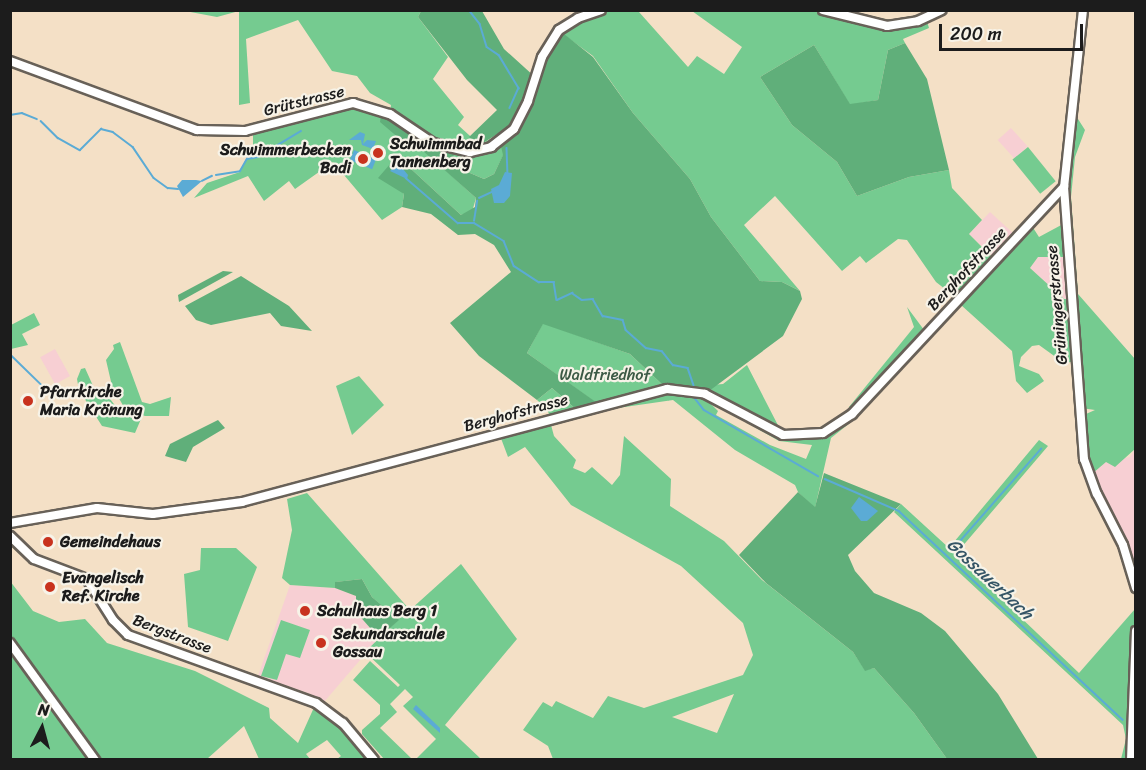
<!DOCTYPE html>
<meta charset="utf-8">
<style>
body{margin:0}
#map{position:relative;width:1146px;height:770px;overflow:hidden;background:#f4e0c6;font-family:Sriracha,sans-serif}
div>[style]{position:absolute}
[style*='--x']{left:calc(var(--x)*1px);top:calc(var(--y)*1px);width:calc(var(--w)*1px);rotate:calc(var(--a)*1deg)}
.built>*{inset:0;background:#f7cfd3;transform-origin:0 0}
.green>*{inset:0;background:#75cb90;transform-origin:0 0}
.forest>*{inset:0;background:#60af7a}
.water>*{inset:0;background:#5babd5;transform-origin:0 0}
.stream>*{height:1.5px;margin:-0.75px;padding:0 0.75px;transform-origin:0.75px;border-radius:0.75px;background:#5babd5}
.roads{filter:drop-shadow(2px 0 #686158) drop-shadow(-2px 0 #686158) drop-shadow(0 2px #686158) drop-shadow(0 -2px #686158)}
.secondary>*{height:8px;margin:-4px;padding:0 4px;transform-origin:4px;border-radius:4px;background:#fff}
.dots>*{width:16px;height:16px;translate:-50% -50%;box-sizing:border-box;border:3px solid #f7f3e8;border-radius:50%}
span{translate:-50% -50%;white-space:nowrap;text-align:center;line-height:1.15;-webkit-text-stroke:4.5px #f7f3e8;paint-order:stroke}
.street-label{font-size:16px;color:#1c1c1c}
.poi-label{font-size:16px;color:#1c1c1c;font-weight:700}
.left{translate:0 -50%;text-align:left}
.right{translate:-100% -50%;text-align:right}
.park-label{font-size:16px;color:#3b5945}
.water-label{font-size:18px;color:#355566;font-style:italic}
.frame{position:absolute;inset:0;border:12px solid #1c1c1c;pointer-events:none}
.north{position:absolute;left:12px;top:698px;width:60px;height:60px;-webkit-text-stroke:4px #f7f3e8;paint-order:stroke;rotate:6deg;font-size:16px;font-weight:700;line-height:24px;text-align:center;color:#1c1c1c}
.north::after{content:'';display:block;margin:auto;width:21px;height:27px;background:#1c1c1c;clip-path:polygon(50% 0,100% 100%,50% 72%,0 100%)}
.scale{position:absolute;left:939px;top:24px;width:144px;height:27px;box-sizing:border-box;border:3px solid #1c1c1c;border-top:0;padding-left:8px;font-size:18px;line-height:21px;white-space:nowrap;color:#1c1c1c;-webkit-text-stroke:4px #f7f3e8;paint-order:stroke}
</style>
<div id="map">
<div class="built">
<div style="left:1011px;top:128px;width:25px;height:18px;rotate:48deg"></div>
<div style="clip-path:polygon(990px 212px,1013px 233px,996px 260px,969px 234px)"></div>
<div style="clip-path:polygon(1038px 257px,1068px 257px,1071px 299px,1064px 299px,1030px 268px)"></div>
<div style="left:55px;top:349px;width:31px;height:17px;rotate:61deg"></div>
<div style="clip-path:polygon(1135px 449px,1136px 564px,1131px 567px,1089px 476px,1106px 462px,1130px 457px)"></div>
<div style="clip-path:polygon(290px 585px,335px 588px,356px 596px,356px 612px,379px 638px,324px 702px,308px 693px,258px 676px)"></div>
</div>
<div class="green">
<div style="clip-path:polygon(219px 10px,421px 11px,418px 17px,448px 57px,433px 79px,464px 117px,458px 125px,480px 145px,520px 121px,494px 174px,484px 179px,463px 170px,390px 114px,391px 105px,370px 93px,357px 76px,332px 71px,298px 20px,246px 39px,250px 103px,239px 105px,239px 11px,217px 17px,185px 11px)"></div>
<div style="clip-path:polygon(evenodd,582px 10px,647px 11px,639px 12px,688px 67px,697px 56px,724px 74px,742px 47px,692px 11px,841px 10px,890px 20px,942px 11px,926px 18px,929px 28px,903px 39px,905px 43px,888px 50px,878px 100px,850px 105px,814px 45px,760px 77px,792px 125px,837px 162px,857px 196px,909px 177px,949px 170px,952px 188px,982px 220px,969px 234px,995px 260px,1030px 223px,1039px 237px,1065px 223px,1072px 118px,1078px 119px,1085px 130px,1075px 157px,1071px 197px,1078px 294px,1135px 359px,1135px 449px,1115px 467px,1106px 462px,1093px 473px,1087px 450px,1086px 414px,1095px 410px,1081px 408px,1077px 361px,1064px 363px,1039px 345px,1032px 346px,1021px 357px,1019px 366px,1039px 374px,1044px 381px,1027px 393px,1016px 381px,1012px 351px,961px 305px,855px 419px,831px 438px,815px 508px,798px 492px,795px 485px,735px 450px,673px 400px,604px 410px,551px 425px,554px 436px,576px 460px,573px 468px,585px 473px,592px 467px,612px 485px,620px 475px,624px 436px,671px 479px,670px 506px,724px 541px,762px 580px,853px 652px,865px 670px,874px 668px,914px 713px,947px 759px,553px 759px,548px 746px,523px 730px,543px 702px,552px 707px,556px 701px,593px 718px,608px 696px,644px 708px,743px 675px,753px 655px,743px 623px,681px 566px,571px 505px,525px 447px,508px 457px,499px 433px,551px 419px,547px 409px,537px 400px,552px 388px,578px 411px,599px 405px,527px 353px,543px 323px,630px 354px,667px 389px,723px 384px,747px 365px,783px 435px,807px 436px,852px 415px,849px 407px,914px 327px,907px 307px,927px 334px,959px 300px,936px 282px,907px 240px,898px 239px,866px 263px,860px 256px,842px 271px,775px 196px,744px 225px,800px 291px,782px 282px,760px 281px,711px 217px,690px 179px,633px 113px,593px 56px,564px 35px,535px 77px,530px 74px,550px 33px,582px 10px,1038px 257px,1068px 257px,1071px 299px,1064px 299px,1030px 268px,1038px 257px,582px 10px,707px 400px,779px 441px,812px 445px,806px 459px,770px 445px,716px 415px,718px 411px,707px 400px,582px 10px,734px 694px,717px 733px,672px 717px,734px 694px)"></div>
<div style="clip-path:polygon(340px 104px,377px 108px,476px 198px,472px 212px,461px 215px,397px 156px,384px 175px,404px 194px,402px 207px,382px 220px,333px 162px,295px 189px,289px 181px,264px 201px,248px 176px,194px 198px,207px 183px,240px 172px,246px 159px,260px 156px,261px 148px,253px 147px,253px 134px)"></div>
<div style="left:1028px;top:147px;width:44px;height:20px;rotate:51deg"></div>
<div style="clip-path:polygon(34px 313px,40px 325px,22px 334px,28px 345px,11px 349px,11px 325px)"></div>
<div style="clip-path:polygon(120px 342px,142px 402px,150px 404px,171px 397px,169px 416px,145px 416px,125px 409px,112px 386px,106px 360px,114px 349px,113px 345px)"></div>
<div style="clip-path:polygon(85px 368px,94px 388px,104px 391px,123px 416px,141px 419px,135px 433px,102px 426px,79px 390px,77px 379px,81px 369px)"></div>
<div style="clip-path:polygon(359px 376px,384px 405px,352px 435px,336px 386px)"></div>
<div style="clip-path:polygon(1039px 440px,1048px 446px,955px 555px,1079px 673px,1135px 609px,1135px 759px,1121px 759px,1126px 739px,1123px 725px,894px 512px,901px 504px,949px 548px)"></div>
<div style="clip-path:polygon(307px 493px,410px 610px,461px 564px,517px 639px,445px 725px,481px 759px,416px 759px,436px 739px,403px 706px,413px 697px,405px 689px,390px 704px,397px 712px,380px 728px,412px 759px,384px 759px,362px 734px,362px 730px,380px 714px,380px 705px,353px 680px,370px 661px,398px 687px,400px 685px,365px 652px,398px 620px,372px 597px,362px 579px,336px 582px,335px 588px,290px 585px,282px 578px,292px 530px,287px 499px)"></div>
<div style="clip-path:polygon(201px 548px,236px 548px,257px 567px,228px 641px,188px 627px,184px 574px,200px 570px)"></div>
<div style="clip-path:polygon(10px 581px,33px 611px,59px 622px,85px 619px,107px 643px,195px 671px,269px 708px,270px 718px,298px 743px,316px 703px,374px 759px,337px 759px,341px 756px,327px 740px,306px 754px,310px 759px,259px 759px,244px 726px,207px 759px,11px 759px)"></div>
<div style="clip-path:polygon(281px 620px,310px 630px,300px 658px,286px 654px,277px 680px,261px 676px)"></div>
</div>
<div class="forest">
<div style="clip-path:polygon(421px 11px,482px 11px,504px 49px,535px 77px,559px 30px,593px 57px,633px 113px,690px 179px,711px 217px,760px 281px,782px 282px,800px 291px,802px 299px,783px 336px,705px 394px,667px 389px,630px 354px,543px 324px,527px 353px,600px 405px,578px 411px,552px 388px,537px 400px,479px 356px,450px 323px,511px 272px,494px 245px,475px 234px,458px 235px,431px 214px,402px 207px,404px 194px,378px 178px,397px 156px,461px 215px,475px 207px,476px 198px,414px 143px,407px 145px,380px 122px,381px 116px,384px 111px,450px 150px,463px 170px,484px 179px,494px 174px,503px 155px,500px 142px,518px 121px,480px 145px,469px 137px,497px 110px,467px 80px,418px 17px)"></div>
<div style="clip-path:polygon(905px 43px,927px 79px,949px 170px,909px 177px,857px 196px,837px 162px,792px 125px,760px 77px,814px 45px,850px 104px,878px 100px,888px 50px)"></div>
<div style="clip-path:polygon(223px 271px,233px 272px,179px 302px,178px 295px)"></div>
<div style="clip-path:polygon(241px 276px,289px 306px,312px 331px,281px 326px,270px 313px,211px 325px,196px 320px,185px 306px)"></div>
<div style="clip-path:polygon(218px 420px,225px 428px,193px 447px,186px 462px,165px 456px,170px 444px)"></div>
<div style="clip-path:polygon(824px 473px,901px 504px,848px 555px,855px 571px,874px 593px,921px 613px,945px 631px,998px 694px,1038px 759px,947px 759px,914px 713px,874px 668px,865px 671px,853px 652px,766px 583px,739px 555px,798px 492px,815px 507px)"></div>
<div style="clip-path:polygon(362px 579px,372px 597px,399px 620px,379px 638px,356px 612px,356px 596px,335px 588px,335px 582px)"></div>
</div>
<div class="water">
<div style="clip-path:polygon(360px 132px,365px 134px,363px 144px,367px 140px,376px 141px,373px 149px,362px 145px,361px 140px,349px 140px)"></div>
<div style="left:354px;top:150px;width:24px;height:11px;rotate:22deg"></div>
<div style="clip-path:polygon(398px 163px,408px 175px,407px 179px,390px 171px)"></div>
<div style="clip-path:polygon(505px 172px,512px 173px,510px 196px,504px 203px,494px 203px,491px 189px,499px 185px)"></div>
<div style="clip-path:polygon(182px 180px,196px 180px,202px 181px,183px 197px,177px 186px)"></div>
<div style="clip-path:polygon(859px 497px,878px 511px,867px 521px,861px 521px,851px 508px)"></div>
<div style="clip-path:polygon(416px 705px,440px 728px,440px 733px,413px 709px)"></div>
</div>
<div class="stream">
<div style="--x:469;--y:10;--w:18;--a:52"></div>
<div style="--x:480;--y:24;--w:24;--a:73"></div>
<div style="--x:487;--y:47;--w:14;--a:34"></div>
<div style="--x:499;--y:55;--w:39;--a:59"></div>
<div style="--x:519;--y:88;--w:22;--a:114"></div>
<div style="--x:10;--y:115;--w:12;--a:-9"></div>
<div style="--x:22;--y:113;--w:16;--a:22"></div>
<div style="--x:41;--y:121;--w:24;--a:45"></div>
<div style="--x:58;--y:138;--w:25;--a:29"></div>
<div style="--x:80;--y:150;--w:30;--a:-45"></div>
<div style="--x:101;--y:129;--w:12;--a:14"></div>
<div style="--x:113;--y:132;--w:25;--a:37"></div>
<div style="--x:133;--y:147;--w:37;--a:56"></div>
<div style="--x:154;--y:178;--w:17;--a:36"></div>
<div style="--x:168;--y:188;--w:10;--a:6"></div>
<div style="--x:507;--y:148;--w:26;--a:88"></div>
<div style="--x:216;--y:175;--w:24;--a:-9"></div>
<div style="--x:240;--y:171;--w:14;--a:-60"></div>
<div style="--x:247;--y:159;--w:11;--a:-10"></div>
<div style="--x:258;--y:157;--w:50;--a:-31.2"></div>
<div style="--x:406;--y:178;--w:69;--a:40.9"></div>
<div style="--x:458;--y:223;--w:16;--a:0"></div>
<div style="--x:474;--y:223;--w:35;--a:31"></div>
<div style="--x:504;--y:241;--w:27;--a:68"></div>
<div style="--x:514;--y:266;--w:30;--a:33"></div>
<div style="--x:539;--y:282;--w:15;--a:0"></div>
<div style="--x:554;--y:282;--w:18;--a:81"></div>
<div style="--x:557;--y:300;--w:17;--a:-25"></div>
<div style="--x:572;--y:293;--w:12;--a:35"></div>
<div style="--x:582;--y:300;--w:11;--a:-5"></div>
<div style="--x:593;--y:299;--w:20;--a:60"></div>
<div style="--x:603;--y:316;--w:20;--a:11"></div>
<div style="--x:623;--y:320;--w:10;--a:73"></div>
<div style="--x:626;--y:330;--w:27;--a:42"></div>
<div style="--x:646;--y:348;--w:16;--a:11"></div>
<div style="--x:662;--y:351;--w:18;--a:52"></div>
<div style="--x:673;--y:365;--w:15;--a:11"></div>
<div style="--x:688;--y:368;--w:18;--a:71"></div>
<div style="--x:202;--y:181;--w:11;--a:-27"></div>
<div style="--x:479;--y:198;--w:14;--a:-25"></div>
<div style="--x:474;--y:221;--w:20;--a:-81"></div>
<div style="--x:10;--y:354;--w:56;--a:44.3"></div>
<div style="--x:694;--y:397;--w:16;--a:52"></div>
<div style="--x:704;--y:410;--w:132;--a:30.1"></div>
<div style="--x:825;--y:479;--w:81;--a:23.4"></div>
<div style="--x:899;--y:511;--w:306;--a:43"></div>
<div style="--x:954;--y:548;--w:132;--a:-48.7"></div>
</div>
<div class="roads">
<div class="secondary">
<div style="--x:823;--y:10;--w:66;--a:14"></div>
<div style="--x:887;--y:26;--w:31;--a:-9"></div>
<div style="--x:918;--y:21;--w:26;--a:-25"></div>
<div style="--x:1083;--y:10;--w:178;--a:96.1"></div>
<div style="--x:1064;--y:187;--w:273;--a:85.8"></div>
<div style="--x:1084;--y:459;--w:37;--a:70"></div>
<div style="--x:1097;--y:494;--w:57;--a:63"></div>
<div style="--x:1123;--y:545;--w:45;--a:73.2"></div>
<div style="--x:10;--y:61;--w:199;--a:20.3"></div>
<div style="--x:197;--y:130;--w:48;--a:1.2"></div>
<div style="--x:245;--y:131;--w:112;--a:-14.5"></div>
<div style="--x:353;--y:103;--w:39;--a:17"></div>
<div style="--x:390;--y:114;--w:52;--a:34"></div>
<div style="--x:433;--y:143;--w:38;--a:14"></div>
<div style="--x:470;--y:152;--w:22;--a:-13"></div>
<div style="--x:491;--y:147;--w:29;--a:-38"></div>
<div style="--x:514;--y:129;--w:31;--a:-63"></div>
<div style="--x:528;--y:101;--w:46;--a:-72.3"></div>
<div style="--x:542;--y:57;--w:32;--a:-58"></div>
<div style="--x:559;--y:30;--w:22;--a:-32"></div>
<div style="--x:578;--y:18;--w:24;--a:-19"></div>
<div style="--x:10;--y:523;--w:88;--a:-9.8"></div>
<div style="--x:97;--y:508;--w:56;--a:6.1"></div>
<div style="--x:153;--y:514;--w:90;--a:-7.7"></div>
<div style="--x:242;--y:502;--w:440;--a:-14.9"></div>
<div style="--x:667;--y:389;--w:38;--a:7"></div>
<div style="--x:705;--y:394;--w:88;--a:27.7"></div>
<div style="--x:783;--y:435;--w:40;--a:-2.9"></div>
<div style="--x:823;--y:433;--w:35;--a:-33"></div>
<div style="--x:852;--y:414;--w:311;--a:-47"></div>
<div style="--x:10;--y:536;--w:33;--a:44"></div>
<div style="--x:34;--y:559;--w:57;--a:20.7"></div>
<div style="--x:87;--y:579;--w:49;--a:57.6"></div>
<div style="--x:113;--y:620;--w:21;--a:45"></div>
<div style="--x:128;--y:635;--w:200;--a:19.9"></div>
<div style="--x:316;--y:703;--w:34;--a:37"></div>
<div style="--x:343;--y:723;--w:48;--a:50"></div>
<div style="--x:10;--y:643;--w:145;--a:54"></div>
<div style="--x:1131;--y:760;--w:129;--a:-87.8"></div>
</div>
</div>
<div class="dots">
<div style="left:378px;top:153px;background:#c8321e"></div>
<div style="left:363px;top:159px;background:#c8321e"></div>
<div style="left:28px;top:401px;background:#c8321e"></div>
<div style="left:48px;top:542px;background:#c8321e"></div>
<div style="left:50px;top:587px;background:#c8321e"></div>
<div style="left:305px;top:611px;background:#c8321e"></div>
<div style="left:321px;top:643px;background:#c8321e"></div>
</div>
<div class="street-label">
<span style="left:304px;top:101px;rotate:-14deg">Grütstrasse</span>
<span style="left:967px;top:269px;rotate:-47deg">Berghofstrasse</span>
<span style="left:1057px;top:305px;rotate:-95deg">Grüningerstrasse</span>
<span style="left:516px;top:413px;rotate:-15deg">Berghofstrasse</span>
<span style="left:172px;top:634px;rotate:21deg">Bergstrasse</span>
</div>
<div class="poi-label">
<span class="left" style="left:390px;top:153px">Schwimmbad<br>Tannenberg</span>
<span class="right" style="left:351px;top:159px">Schwimmerbecken<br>Badi</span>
<span class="left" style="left:40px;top:401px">Pfarrkirche<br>Maria Krönung</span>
<span class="left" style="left:60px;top:542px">Gemeindehaus</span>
<span class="left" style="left:62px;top:587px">Evangelisch<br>Ref. Kirche</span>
<span class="left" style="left:317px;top:611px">Schulhaus Berg 1</span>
<span class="left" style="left:333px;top:643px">Sekundarschule<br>Gossau</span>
</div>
<div class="park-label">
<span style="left:605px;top:375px">Waldfriedhof</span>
</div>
<div class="water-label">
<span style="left:990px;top:579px;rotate:43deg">Gossauerbach</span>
</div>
<div class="frame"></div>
<div class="north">N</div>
<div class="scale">200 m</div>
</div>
